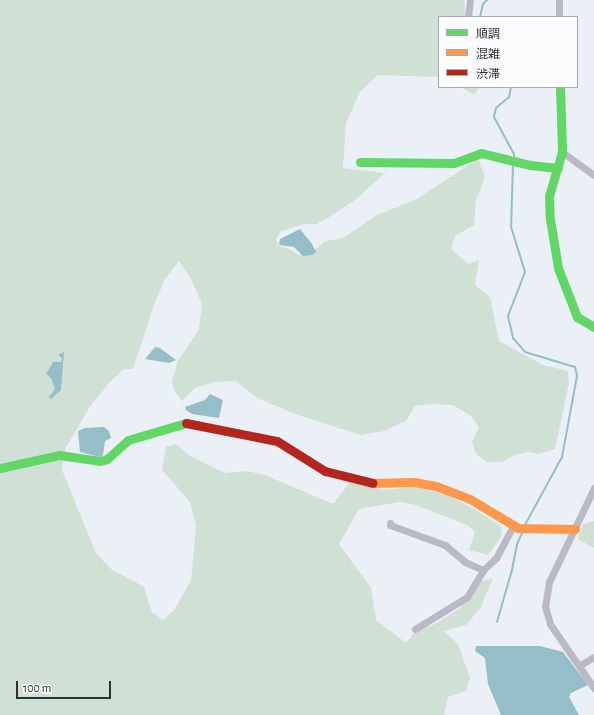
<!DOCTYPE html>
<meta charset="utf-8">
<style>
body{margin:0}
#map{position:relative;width:594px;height:715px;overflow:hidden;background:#eaf0f5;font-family:"Alegreya Sans","Noto Sans JP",sans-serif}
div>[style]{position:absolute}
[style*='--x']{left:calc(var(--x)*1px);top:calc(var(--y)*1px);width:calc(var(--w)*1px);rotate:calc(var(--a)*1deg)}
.green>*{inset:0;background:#d0e0d5}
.water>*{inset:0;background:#95bec8}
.stream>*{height:2px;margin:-1px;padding:0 1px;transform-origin:1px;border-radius:1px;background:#95bec8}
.street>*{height:7px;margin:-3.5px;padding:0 3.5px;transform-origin:3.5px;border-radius:3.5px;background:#bab9c5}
.fast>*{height:9px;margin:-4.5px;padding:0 4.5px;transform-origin:4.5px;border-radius:4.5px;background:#63d668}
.slow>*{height:9px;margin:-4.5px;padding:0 4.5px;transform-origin:4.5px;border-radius:4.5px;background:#ff974d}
.jam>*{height:9px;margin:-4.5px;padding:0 4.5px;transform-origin:4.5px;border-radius:4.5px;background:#b3261e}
span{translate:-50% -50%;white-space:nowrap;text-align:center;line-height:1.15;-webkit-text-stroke:4px #fafcfe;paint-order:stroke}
.legend{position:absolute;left:438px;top:16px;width:140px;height:72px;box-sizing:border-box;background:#fafcfe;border:1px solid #a8abae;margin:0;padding:5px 7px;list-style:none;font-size:12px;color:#2e3236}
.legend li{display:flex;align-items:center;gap:8px;height:20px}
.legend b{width:20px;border:1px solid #a8abae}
.scale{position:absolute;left:16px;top:681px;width:95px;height:18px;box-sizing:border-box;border:2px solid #2e3236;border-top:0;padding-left:5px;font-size:12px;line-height:14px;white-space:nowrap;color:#2e3236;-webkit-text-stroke:3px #fafcfe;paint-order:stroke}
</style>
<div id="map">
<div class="green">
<div style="clip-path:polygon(0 0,464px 0,466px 17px,439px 17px,439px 77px,378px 75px,360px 92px,346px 123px,343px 168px,385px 173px,355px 200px,329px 217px,316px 224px,305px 224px,281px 231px,276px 239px,278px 246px,289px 249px,299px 255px,308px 255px,326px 241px,343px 238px,377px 215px,415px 200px,478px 159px,485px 176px,476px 201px,474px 225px,455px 236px,451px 249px,468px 264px,479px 260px,475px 285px,490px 297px,499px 341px,543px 365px,568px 371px,569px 383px,555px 449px,539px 454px,527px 452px,515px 455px,502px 462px,486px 462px,476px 454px,472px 442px,479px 427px,471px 416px,453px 405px,431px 404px,415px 406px,406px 421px,384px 431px,361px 435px,298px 415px,257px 398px,236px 381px,215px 382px,195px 388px,182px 401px,175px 392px,172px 382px,177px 363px,199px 329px,202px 304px,191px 279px,179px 261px,165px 279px,154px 305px,133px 369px,124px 369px,109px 383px,89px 408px,65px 449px,62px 470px,96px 553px,111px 569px,144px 587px,152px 612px,163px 620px,174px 610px,191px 581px,196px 526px,190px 502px,162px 470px,166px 447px,176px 444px,190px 456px,225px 473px,247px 471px,265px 475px,333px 504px,350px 482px,383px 490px,420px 486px,447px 495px,474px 509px,502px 527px,501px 537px,488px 555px,469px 550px,475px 532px,469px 526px,416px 505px,400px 502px,359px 509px,339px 544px,371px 588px,376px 620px,406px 643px,415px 632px,435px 624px,460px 608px,477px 582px,493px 578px,481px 607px,466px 625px,444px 631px,458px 644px,470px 678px,466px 691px,448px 697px,444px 715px,0 715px)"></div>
<div style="clip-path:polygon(461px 87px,480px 87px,474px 95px)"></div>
<div style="clip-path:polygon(594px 521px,594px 548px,578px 539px,583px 524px)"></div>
</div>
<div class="water">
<div style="clip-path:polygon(300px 229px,312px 244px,316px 252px,312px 255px,303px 256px,294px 247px,279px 245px,280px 239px)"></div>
<div style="clip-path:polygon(155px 347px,160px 348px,176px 360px,169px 363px,145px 359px)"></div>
<div style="clip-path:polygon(64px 352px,61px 390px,51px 399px,49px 397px,55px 389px,51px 378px,46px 374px,53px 362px,61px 362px,62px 358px,58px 355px)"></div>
<div style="clip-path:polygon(210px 394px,223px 400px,219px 418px,192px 414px,186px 410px,185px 407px,205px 400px)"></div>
<div style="clip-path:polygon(104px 427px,109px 431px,111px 438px,105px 441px,103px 455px,100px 457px,80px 452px,78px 431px,85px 428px)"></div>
<div style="clip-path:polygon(476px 646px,540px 646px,563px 652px,588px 685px,571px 693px,569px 697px,579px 715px,501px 715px,488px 684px,485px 658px,475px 651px)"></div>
</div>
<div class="stream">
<div style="--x:480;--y:17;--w:13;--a:-77"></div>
<div style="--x:483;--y:4;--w:6;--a:-45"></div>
<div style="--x:511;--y:87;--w:10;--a:101"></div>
<div style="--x:509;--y:97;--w:17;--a:140"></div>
<div style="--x:496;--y:108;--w:9;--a:103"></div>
<div style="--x:494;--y:117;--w:42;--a:61.6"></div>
<div style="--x:514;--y:154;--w:4;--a:90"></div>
<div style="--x:513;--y:165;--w:62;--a:91.8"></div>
<div style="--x:511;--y:227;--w:47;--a:72.7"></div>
<div style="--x:525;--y:272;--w:47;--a:111.1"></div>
<div style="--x:508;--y:316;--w:23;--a:77"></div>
<div style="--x:513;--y:338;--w:18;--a:49"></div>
<div style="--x:525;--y:352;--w:52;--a:16.7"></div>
<div style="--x:575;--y:367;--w:9;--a:77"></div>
<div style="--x:577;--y:376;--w:82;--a:100.5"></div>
<div style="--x:562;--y:457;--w:77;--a:118.6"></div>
<div style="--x:497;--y:622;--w:54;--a:-73.9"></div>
<div style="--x:512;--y:570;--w:26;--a:-79"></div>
<div style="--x:517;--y:544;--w:14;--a:-65"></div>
</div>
<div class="street">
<div style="--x:559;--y:0;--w:17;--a:90"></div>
<div style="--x:468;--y:17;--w:17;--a:-83"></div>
<div style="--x:562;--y:152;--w:39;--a:36"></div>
<div style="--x:594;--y:488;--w:104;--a:115.6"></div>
<div style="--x:549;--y:582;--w:24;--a:99"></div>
<div style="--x:545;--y:606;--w:19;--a:74"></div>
<div style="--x:550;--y:624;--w:78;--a:55.5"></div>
<div style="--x:390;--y:523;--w:2;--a:90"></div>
<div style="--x:390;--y:525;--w:59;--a:20"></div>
<div style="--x:445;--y:545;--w:26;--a:40"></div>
<div style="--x:465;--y:562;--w:20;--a:24"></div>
<div style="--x:415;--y:629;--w:61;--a:-31.6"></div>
<div style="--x:467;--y:597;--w:31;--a:-59"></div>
<div style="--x:483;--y:570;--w:18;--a:-43"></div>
<div style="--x:496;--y:558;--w:36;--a:-62"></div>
<div style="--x:580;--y:665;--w:16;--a:-30"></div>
</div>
<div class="fast">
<div style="--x:560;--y:87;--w:65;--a:88.2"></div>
<div style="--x:562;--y:152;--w:46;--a:106.5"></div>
<div style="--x:549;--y:196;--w:23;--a:88"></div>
<div style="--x:550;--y:219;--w:50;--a:80.7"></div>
<div style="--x:558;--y:268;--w:53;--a:68.8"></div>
<div style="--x:577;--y:317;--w:20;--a:30"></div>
<div style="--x:360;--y:162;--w:94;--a:0.6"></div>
<div style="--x:454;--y:163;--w:29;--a:-20"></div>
<div style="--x:481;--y:153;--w:50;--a:13.8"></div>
<div style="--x:530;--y:165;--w:28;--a:6"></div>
<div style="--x:0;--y:468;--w:60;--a:-12.4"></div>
<div style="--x:59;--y:455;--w:41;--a:8.3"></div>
<div style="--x:100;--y:461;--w:7;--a:-16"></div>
<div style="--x:107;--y:459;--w:28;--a:-42"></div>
<div style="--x:128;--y:440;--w:60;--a:-16.3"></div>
</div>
<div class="slow">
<div style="--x:373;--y:483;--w:41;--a:-1.4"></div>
<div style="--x:414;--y:482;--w:22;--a:10"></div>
<div style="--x:436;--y:486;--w:36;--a:21"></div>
<div style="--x:470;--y:499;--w:56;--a:31.1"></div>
<div style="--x:518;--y:528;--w:57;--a:1"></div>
</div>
<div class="jam">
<div style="--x:186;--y:423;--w:93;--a:11.2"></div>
<div style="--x:277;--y:441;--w:57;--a:32"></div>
<div style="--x:325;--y:471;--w:49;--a:14"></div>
</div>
<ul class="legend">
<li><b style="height:5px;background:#63d668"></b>順調</li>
<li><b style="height:5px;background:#ff974d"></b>混雑</li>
<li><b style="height:5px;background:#b3261e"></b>渋滞</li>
</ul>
<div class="scale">100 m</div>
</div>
